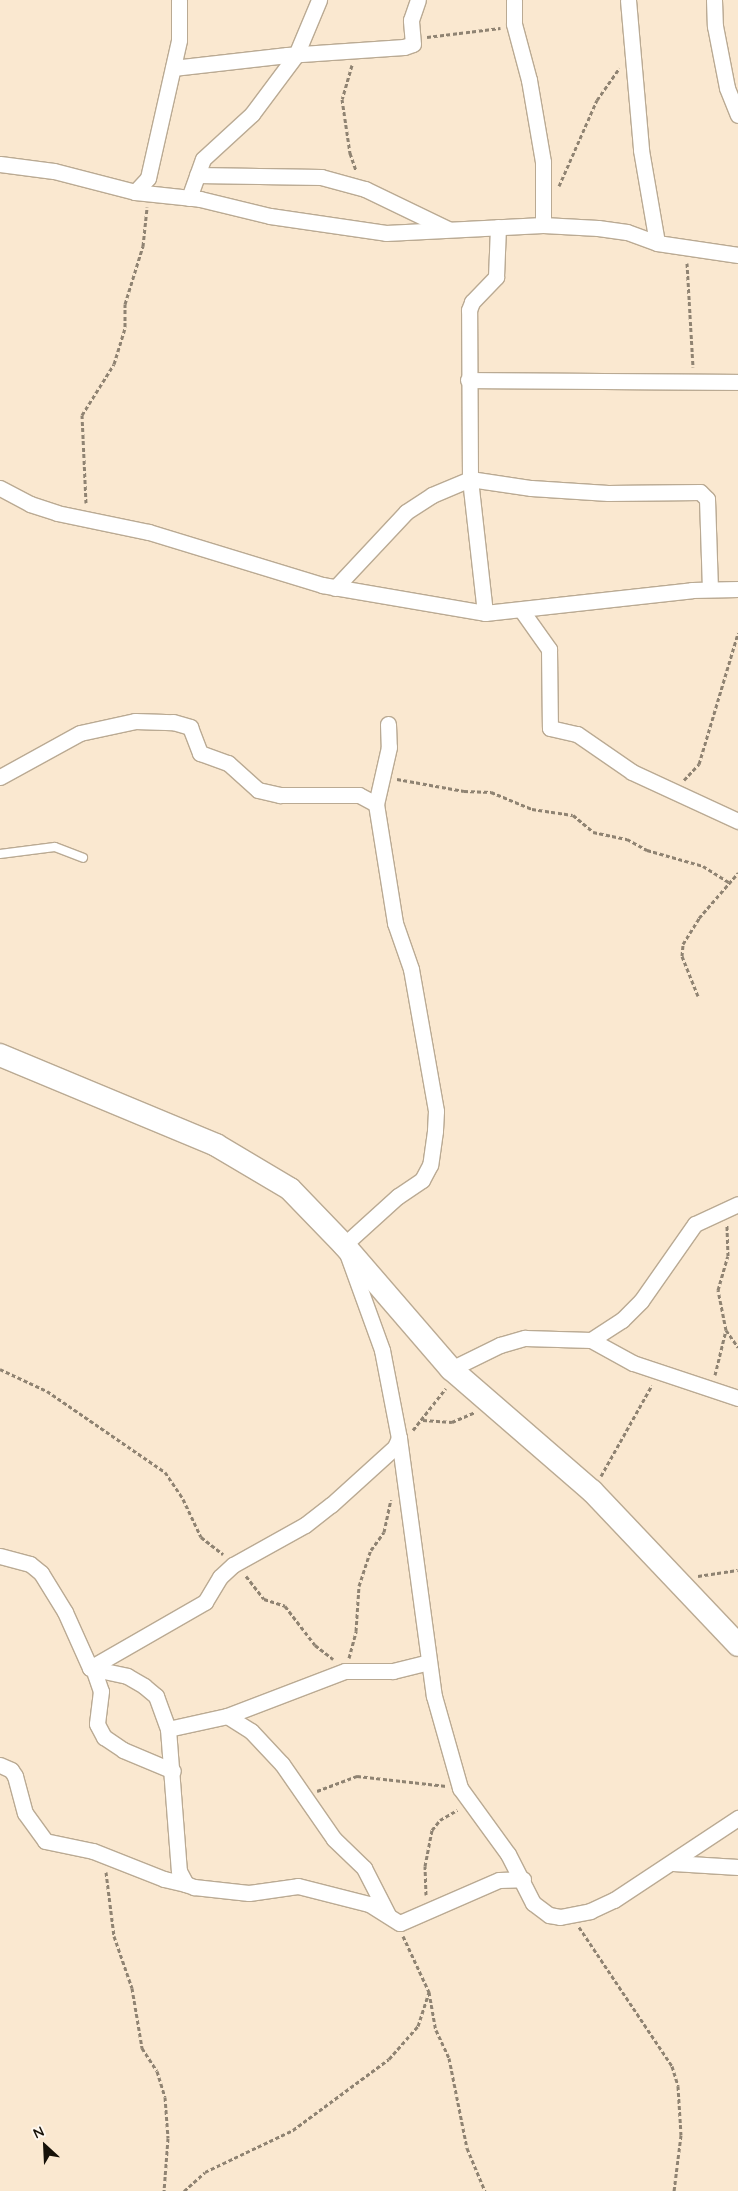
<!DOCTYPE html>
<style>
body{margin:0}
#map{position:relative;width:738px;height:2191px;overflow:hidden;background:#fae8d0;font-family:Quicksand,sans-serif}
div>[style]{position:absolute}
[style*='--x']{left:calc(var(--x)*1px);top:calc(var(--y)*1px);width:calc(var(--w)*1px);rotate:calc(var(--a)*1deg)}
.path>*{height:3px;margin-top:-1.5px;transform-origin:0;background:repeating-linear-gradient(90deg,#8f8372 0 4px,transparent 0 6.5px)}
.roads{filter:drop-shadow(1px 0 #baaa93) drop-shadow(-1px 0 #baaa93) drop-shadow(0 1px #baaa93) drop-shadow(0 -1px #baaa93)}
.lane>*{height:8px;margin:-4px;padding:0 4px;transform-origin:4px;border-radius:4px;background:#fff}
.street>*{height:15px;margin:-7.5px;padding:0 7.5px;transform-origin:7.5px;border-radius:7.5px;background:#fff}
.secondary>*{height:22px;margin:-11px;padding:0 11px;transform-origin:11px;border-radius:11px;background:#fff}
span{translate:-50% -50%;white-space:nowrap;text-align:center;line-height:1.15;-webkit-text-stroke:4px #fef7ee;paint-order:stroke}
.north{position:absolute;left:20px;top:2121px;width:50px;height:50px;-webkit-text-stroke:4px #fef7ee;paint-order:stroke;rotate:335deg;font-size:14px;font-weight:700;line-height:20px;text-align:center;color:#161108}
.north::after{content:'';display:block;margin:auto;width:18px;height:22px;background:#161108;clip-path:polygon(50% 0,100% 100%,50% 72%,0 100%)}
</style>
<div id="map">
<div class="path">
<div style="--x:427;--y:37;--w:74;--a:-7"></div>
<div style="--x:352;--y:65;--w:35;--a:106"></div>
<div style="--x:342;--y:99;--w:55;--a:81.6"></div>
<div style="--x:350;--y:153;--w:18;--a:71"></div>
<div style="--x:559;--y:186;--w:94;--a:-66.2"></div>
<div style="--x:597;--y:100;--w:39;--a:-55"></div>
<div style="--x:687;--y:263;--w:104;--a:86.7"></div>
<div style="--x:86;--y:503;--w:88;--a:-92.6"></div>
<div style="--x:82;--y:415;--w:60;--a:-57.9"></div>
<div style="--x:114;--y:364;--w:39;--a:-73"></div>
<div style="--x:125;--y:327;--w:23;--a:-90"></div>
<div style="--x:125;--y:304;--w:61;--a:-72.8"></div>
<div style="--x:143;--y:246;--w:39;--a:-84"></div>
<div style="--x:397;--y:779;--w:68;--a:10.2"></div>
<div style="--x:464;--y:791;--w:27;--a:2"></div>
<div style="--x:491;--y:792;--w:44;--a:22.5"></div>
<div style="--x:532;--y:809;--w:41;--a:8.3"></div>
<div style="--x:573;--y:815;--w:26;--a:40"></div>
<div style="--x:593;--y:832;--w:35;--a:12"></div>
<div style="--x:627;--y:839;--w:23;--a:29"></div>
<div style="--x:647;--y:850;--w:58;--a:15.9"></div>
<div style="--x:703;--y:866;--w:32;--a:32"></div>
<div style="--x:684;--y:780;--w:22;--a:-47"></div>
<div style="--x:699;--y:764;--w:137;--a:-73.4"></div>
<div style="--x:698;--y:996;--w:43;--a:-111.8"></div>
<div style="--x:682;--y:956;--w:12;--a:-85"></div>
<div style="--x:683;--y:944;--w:31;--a:-58"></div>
<div style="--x:699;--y:918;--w:60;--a:-49.1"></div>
<div style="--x:726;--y:1330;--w:21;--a:55"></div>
<div style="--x:0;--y:1369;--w:52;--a:25.1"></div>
<div style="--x:47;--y:1391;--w:143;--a:34.5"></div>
<div style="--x:165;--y:1472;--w:32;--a:56"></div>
<div style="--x:183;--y:1499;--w:42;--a:64.7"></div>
<div style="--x:201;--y:1537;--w:28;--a:38"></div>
<div style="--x:715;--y:1375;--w:46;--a:-76.3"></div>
<div style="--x:726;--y:1330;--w:41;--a:-101.3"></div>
<div style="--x:718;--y:1290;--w:35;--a:-74"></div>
<div style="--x:728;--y:1256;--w:32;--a:-92"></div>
<div style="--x:423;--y:1420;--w:29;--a:4"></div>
<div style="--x:452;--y:1422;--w:25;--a:-23"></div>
<div style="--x:413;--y:1430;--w:53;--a:-51.8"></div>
<div style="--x:601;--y:1476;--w:104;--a:-60.7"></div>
<div style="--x:246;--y:1576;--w:29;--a:52"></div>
<div style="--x:264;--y:1599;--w:22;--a:18"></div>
<div style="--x:285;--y:1606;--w:49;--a:52.4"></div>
<div style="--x:315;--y:1645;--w:23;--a:38"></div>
<div style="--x:698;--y:1576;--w:40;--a:-8.5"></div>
<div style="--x:349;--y:1658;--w:28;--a:-75"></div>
<div style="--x:356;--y:1631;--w:45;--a:-86.2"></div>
<div style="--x:359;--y:1586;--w:38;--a:-72"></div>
<div style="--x:371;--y:1550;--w:22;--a:-54"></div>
<div style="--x:384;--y:1532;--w:33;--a:-78"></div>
<div style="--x:317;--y:1791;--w:43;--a:-20.6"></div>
<div style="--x:357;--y:1776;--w:90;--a:6.4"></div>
<div style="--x:106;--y:1872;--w:64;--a:82.9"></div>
<div style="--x:114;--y:1936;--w:55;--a:70.9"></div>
<div style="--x:132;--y:1988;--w:61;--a:80.5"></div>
<div style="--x:142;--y:2048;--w:27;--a:57"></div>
<div style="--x:157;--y:2071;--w:27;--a:73"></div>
<div style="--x:165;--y:2097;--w:41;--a:85.8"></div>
<div style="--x:168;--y:2138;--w:53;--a:94.3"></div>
<div style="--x:426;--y:1895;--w:29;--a:-92"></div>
<div style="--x:425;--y:1866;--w:37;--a:-79"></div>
<div style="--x:432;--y:1830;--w:13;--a:-51"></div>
<div style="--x:440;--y:1820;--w:20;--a:-30"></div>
<div style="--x:579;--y:1927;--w:167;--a:56.2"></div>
<div style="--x:672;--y:2066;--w:21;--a:73"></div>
<div style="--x:678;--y:2086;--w:49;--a:86.5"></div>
<div style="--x:681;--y:2135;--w:56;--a:97.1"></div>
<div style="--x:403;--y:1936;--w:62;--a:65.1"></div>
<div style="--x:429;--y:1992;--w:39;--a:80"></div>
<div style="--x:436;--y:2030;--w:31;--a:65"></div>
<div style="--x:449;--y:2058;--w:92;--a:78.7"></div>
<div style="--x:467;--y:2148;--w:47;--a:67.3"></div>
<div style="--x:184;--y:2191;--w:28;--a:-42"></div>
<div style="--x:205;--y:2172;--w:98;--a:-25.5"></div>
<div style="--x:293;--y:2130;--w:119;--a:-36.5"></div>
<div style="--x:389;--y:2059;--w:44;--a:-48.7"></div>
<div style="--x:418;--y:2026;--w:36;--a:-72"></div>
</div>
<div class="roads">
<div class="lane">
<div style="--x:0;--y:854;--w:55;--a:-7.3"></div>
<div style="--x:55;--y:847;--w:30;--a:21"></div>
</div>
<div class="street">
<div style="--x:514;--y:0;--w:24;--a:90"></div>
<div style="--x:514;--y:24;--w:58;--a:75"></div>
<div style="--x:529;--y:80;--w:83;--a:80.3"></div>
<div style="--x:543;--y:162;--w:63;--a:90"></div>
<div style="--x:628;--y:0;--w:151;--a:85"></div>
<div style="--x:641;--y:150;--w:94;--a:80.2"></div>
<div style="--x:714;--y:0;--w:26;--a:88"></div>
<div style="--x:715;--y:26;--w:63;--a:79"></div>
<div style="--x:727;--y:88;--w:29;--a:68"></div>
<div style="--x:173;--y:68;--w:115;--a:-6.5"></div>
<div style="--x:287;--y:55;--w:117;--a:-3.9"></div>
<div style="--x:404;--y:47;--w:9;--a:-18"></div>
<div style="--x:413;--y:44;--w:24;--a:-95"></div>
<div style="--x:411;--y:20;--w:21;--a:-71"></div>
<div style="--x:0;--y:164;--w:54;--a:7.4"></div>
<div style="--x:54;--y:171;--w:84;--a:14.5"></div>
<div style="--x:135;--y:192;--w:65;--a:6.1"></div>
<div style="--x:200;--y:199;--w:72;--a:13.7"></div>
<div style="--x:270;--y:216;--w:117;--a:8.3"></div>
<div style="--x:386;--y:233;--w:157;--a:-2.9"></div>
<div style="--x:543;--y:225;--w:55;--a:3.1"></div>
<div style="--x:598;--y:228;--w:29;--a:8"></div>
<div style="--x:627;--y:232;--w:32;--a:20"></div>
<div style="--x:657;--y:243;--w:82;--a:8.4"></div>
<div style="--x:197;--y:175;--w:124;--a:0.9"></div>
<div style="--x:321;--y:177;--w:46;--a:15.3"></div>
<div style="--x:365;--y:189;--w:92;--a:25.7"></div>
<div style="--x:135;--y:192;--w:19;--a:-47"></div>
<div style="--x:148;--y:178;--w:141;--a:-77.3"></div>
<div style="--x:179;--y:40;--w:40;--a:-90"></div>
<div style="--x:189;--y:198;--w:41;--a:-70.3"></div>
<div style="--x:203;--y:159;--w:67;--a:-42.6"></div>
<div style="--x:252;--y:114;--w:74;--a:-53.3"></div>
<div style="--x:296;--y:55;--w:60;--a:-67.3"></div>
<div style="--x:468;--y:380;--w:270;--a:0.4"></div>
<div style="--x:0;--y:488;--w:34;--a:28"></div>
<div style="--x:30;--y:504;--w:28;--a:18"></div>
<div style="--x:57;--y:513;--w:94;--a:11.7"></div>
<div style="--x:149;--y:532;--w:181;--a:17"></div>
<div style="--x:322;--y:585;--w:165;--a:9.7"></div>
<div style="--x:485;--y:613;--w:208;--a:-6.3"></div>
<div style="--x:692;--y:590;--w:46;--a:-1.2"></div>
<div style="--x:335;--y:588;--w:104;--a:-46.9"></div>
<div style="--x:406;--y:512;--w:31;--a:-33"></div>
<div style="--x:432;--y:495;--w:41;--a:-22.8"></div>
<div style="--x:470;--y:479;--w:62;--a:8.4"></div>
<div style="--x:531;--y:488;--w:77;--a:3.7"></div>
<div style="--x:608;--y:493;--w:92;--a:-0.6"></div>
<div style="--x:700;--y:492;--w:10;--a:45"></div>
<div style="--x:707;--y:499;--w:90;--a:88.1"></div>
<div style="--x:522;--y:611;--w:47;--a:54.6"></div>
<div style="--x:549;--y:649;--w:79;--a:89.3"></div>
<div style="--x:550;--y:728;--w:28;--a:13"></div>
<div style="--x:577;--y:734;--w:67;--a:34.6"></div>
<div style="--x:632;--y:772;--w:117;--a:24.8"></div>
<div style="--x:485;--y:613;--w:135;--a:-96.4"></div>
<div style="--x:470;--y:479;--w:169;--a:-90.3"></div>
<div style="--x:469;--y:310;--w:9;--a:-69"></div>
<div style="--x:472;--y:302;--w:35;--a:-46"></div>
<div style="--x:496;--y:277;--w:50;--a:-87.7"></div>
<div style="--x:388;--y:724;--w:23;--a:88"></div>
<div style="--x:389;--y:747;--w:58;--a:102.8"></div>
<div style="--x:376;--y:804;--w:121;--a:80.9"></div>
<div style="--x:395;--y:923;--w:49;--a:70.8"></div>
<div style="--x:411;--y:969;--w:144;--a:80"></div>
<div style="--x:436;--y:1111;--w:20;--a:93"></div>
<div style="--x:435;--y:1131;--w:34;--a:98"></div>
<div style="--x:430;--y:1165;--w:17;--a:118"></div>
<div style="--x:422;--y:1180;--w:29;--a:146"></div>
<div style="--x:398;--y:1196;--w:73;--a:137.8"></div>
<div style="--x:344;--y:1245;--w:112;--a:70.1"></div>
<div style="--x:382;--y:1350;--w:90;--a:79.1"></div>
<div style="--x:399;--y:1438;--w:260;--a:82.3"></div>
<div style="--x:434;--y:1696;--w:96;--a:74.2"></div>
<div style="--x:460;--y:1788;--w:82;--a:54"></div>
<div style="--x:508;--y:1854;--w:55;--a:63"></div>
<div style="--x:533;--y:1903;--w:20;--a:37"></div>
<div style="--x:549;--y:1915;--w:11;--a:10"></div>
<div style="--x:560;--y:1917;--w:31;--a:-11"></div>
<div style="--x:590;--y:1911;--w:26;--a:-25"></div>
<div style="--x:614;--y:1900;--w:149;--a:-33.5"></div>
<div style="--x:0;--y:777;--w:91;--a:-28.8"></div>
<div style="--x:80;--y:733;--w:56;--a:-12.3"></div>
<div style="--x:135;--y:721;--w:38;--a:2"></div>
<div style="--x:173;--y:722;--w:18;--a:16"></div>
<div style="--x:190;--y:727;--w:28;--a:69"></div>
<div style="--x:200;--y:753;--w:30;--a:20"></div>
<div style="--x:228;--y:763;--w:40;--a:42"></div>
<div style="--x:258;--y:790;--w:23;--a:13"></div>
<div style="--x:280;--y:795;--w:79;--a:0"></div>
<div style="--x:359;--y:795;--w:19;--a:28"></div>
<div style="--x:591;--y:1340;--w:37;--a:-33"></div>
<div style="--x:622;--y:1320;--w:27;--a:-45"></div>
<div style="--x:641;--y:1301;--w:94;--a:-55"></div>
<div style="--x:695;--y:1224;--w:47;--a:-24.9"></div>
<div style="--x:451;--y:1369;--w:55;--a:-26.1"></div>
<div style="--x:500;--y:1345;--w:26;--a:-16"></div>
<div style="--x:525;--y:1338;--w:66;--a:1.7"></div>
<div style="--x:591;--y:1340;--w:48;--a:28.7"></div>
<div style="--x:633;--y:1363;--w:111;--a:18.4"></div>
<div style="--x:0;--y:1556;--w:31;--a:15"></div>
<div style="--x:30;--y:1564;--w:14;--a:39"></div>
<div style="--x:41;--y:1573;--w:46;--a:58.4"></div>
<div style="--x:65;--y:1612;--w:61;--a:65.9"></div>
<div style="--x:90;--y:1668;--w:38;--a:12"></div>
<div style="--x:127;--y:1676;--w:20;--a:30"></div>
<div style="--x:144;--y:1686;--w:16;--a:40"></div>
<div style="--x:156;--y:1696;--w:35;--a:70"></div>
<div style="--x:168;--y:1729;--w:60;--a:-12.4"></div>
<div style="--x:227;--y:1716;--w:28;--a:32"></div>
<div style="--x:251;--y:1731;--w:45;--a:46.8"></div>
<div style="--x:282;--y:1764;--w:91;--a:55.3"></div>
<div style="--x:334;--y:1839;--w:42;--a:44"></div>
<div style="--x:364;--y:1868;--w:53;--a:62.9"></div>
<div style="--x:90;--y:1668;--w:133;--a:-29.9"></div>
<div style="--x:205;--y:1602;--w:29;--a:-59"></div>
<div style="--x:220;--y:1577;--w:18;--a:-43"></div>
<div style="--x:233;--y:1565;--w:82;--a:-29.1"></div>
<div style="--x:305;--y:1525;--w:33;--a:-38"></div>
<div style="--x:331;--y:1505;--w:86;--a:-42.2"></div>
<div style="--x:395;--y:1447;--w:10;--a:-66"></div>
<div style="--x:94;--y:1671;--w:21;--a:71"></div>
<div style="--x:101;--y:1691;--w:33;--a:97"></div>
<div style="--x:97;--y:1724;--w:15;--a:62"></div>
<div style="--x:104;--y:1737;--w:23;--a:34"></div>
<div style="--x:123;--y:1750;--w:54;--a:22.8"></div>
<div style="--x:227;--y:1716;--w:126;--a:-20.9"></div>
<div style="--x:345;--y:1671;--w:48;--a:0"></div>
<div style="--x:393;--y:1671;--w:36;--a:-14"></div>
<div style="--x:168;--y:1729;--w:142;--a:85.6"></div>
<div style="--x:179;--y:1871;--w:15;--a:62"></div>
<div style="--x:186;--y:1884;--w:9;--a:21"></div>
<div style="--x:194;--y:1887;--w:55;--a:6.2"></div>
<div style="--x:249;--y:1893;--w:49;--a:-8.1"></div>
<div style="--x:298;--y:1886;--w:73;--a:14.2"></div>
<div style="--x:369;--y:1904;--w:36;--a:32"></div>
<div style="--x:400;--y:1923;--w:108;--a:-23.5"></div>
<div style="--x:499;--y:1880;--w:24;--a:-2"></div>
<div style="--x:0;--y:1765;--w:12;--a:24"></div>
<div style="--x:11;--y:1770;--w:7;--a:56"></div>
<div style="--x:15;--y:1776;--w:38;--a:75"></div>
<div style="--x:25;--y:1813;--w:34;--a:54"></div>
<div style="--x:45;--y:1841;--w:49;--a:11.8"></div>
<div style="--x:93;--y:1851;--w:76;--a:21.5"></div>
<div style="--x:164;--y:1879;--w:23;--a:13"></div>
<div style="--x:673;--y:1863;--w:65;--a:3.5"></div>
</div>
<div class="secondary">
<div style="--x:0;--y:1055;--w:234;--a:22.6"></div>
<div style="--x:216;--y:1145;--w:86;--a:30.7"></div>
<div style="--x:290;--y:1189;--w:78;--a:46"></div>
<div style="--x:344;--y:1245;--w:164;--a:49.2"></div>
<div style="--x:451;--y:1369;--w:186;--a:40.9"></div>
<div style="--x:592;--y:1491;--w:212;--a:46.5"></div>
</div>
</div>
<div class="north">N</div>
</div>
